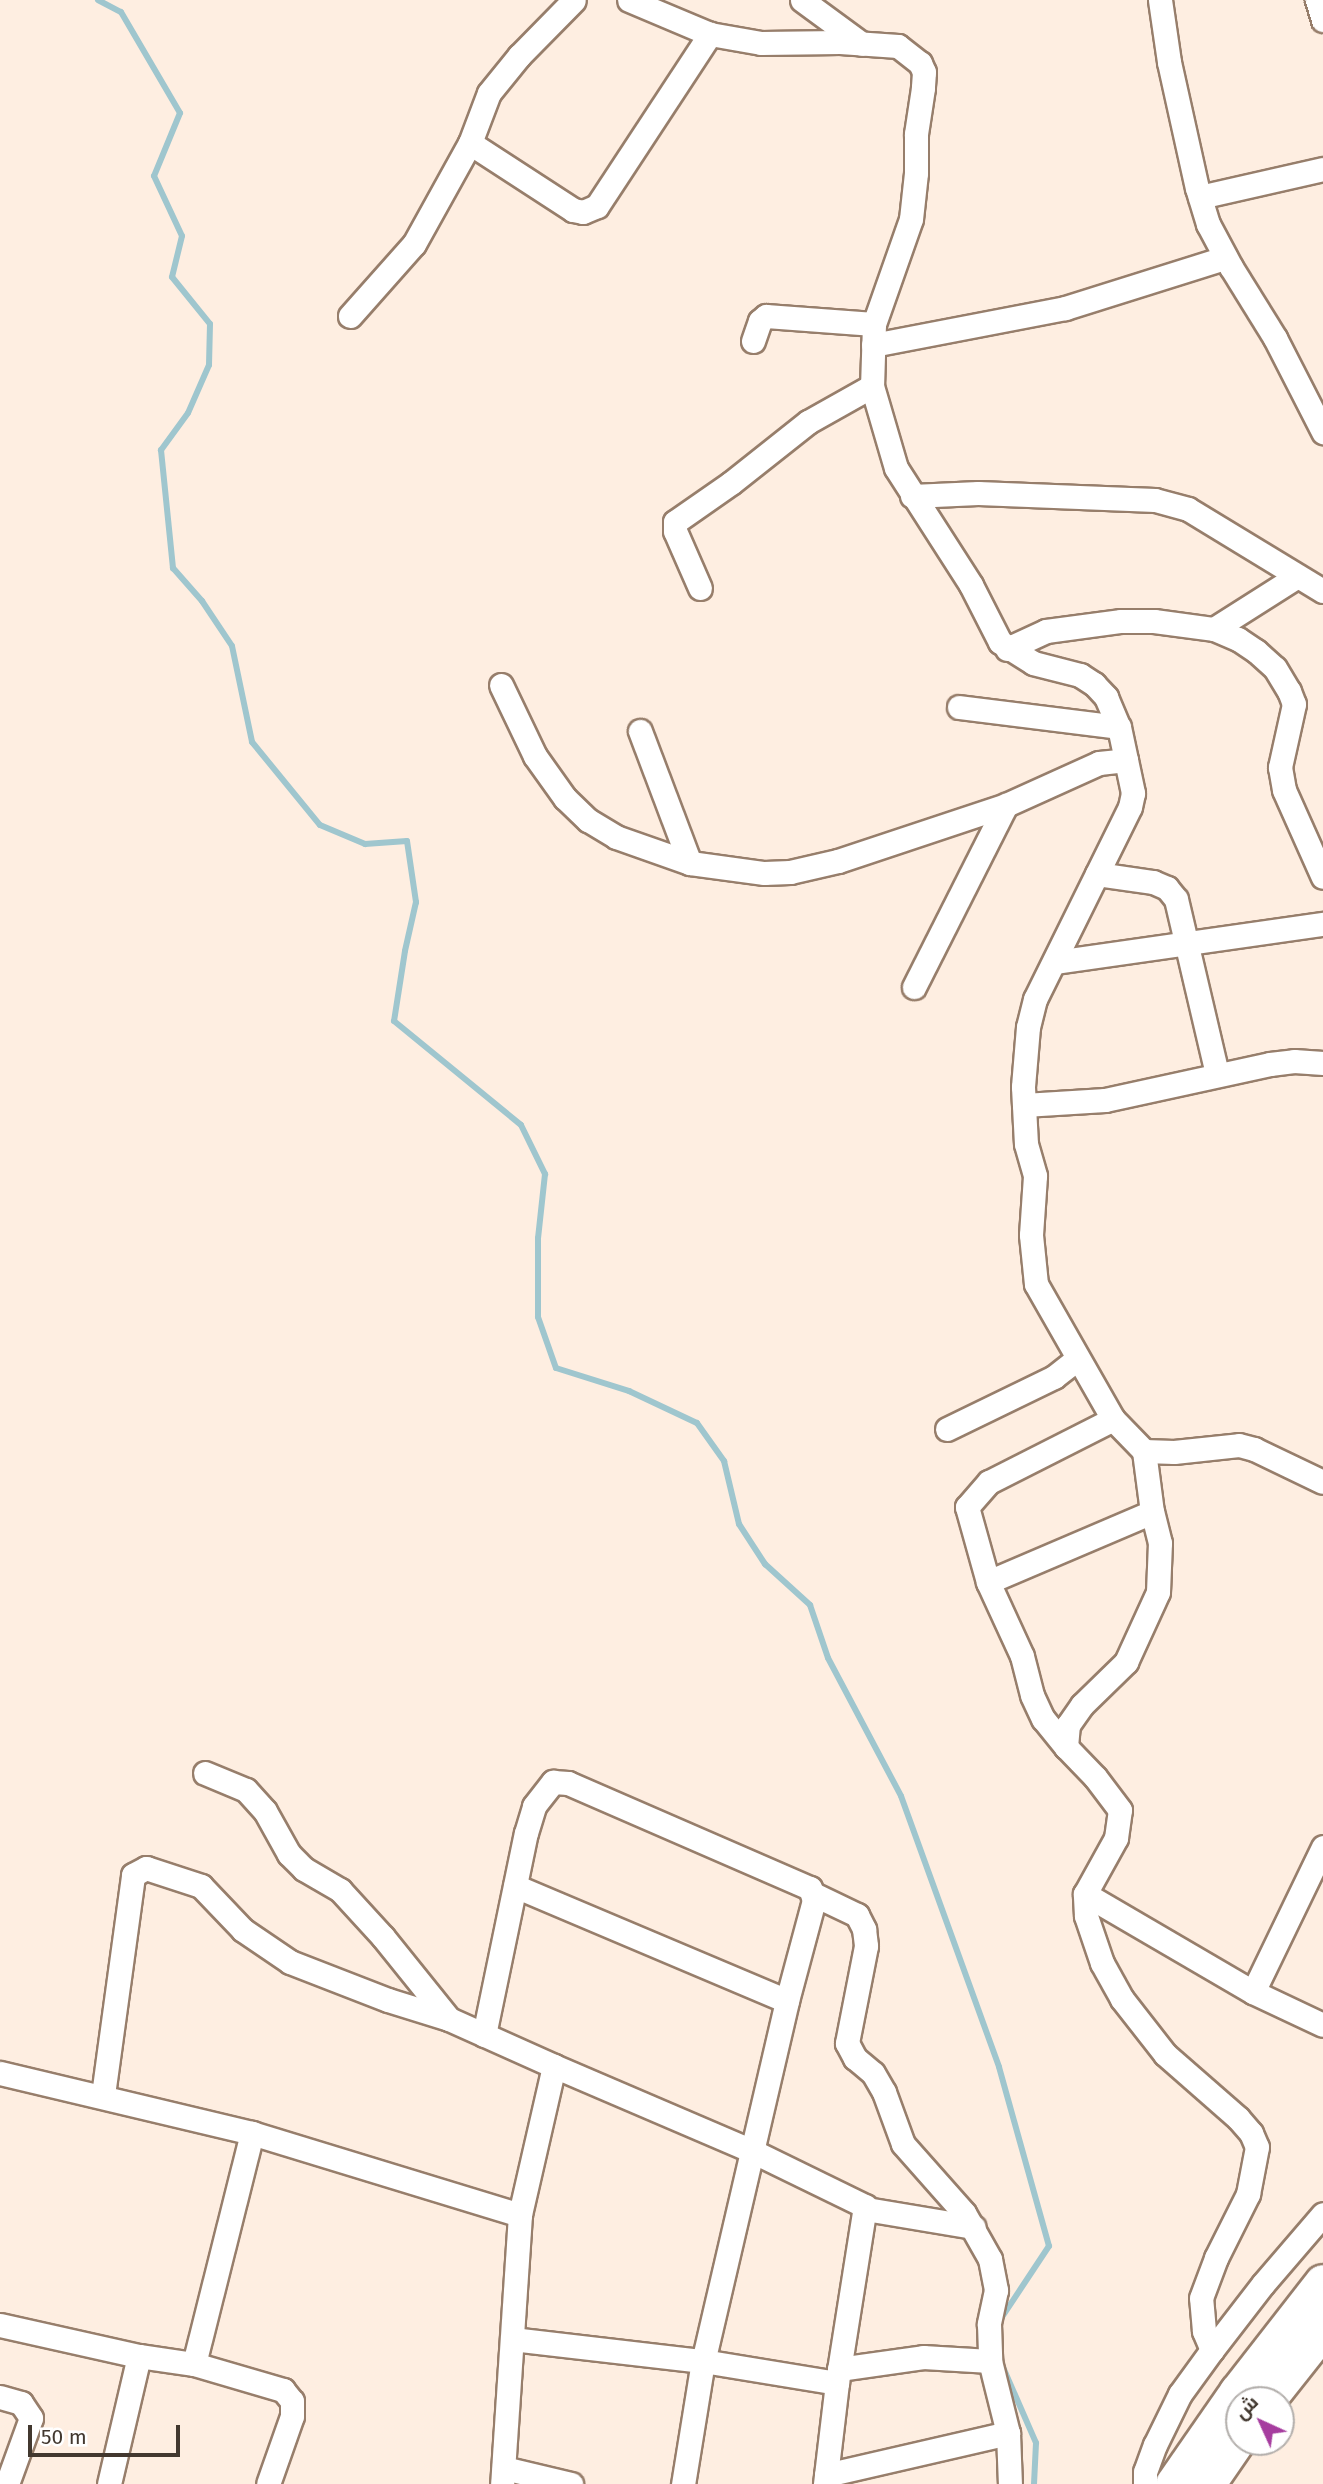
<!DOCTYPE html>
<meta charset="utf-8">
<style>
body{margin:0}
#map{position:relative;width:1323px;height:2484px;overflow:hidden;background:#feeee1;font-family:"Fira Sans",Cairo,sans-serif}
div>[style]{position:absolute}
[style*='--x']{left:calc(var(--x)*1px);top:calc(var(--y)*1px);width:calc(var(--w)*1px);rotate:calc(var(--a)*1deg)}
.stream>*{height:6px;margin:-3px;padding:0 3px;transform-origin:3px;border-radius:3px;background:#9fc6ce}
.roads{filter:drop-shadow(2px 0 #977e6b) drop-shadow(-2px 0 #977e6b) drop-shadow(0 2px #977e6b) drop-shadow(0 -2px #977e6b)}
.minor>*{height:23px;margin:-11.5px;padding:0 11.5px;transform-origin:11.5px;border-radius:11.5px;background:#fff}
.trunk>*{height:37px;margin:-18.5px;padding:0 18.5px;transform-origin:18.5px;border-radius:18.5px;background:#fff}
span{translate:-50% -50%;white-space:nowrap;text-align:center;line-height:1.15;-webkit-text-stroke:5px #fff;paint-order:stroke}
.north{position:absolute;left:1225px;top:2386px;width:70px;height:70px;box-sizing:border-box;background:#fff;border:2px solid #b3afac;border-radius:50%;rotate:315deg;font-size:19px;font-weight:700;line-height:28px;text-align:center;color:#42382f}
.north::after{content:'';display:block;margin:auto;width:24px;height:32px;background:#a63d9f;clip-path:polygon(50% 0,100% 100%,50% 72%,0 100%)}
.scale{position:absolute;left:28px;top:2425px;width:152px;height:32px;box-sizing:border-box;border:4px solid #42382f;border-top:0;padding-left:9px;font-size:21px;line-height:24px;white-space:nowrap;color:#42382f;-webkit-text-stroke:5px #fff;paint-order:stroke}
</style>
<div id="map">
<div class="stream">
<div style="--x:98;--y:0;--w:26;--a:28"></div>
<div style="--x:121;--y:12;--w:117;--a:59.7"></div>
<div style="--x:180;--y:113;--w:68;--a:112.4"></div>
<div style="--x:154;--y:176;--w:66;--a:65"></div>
<div style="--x:182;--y:236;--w:42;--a:103.7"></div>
<div style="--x:172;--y:277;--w:60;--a:51"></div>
<div style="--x:210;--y:324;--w:41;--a:91.4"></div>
<div style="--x:209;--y:365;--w:52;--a:113.6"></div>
<div style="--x:188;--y:413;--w:46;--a:126.1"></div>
<div style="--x:161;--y:450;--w:119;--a:84.2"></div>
<div style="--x:173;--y:568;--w:44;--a:48.7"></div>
<div style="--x:202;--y:601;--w:54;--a:56.3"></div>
<div style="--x:232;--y:646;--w:98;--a:78.2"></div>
<div style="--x:252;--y:742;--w:107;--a:50.7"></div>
<div style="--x:320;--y:825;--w:49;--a:22.9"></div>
<div style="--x:365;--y:844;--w:42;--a:-4.1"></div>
<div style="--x:407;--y:841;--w:62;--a:81.6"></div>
<div style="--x:416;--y:902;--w:50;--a:102.7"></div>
<div style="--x:405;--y:951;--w:71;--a:98.9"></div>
<div style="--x:394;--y:1021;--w:164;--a:39.3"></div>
<div style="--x:521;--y:1125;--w:55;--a:63.9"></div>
<div style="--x:545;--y:1174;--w:64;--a:96.2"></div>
<div style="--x:538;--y:1238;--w:79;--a:90"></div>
<div style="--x:538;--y:1317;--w:54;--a:70.6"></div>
<div style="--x:556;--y:1368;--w:77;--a:17.5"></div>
<div style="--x:629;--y:1391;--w:75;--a:25.2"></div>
<div style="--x:697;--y:1423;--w:47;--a:54.6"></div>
<div style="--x:724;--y:1461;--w:65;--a:76.6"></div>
<div style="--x:739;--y:1524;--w:48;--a:57"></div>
<div style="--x:765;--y:1564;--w:61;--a:42.3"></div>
<div style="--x:810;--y:1605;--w:56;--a:71.2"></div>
<div style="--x:828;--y:1658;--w:156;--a:62.1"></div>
<div style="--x:901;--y:1796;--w:288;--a:70.1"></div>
<div style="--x:999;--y:2067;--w:186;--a:74.4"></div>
<div style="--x:1049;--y:2246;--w:92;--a:123.5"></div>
<div style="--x:1002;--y:2365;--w:85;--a:66.4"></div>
<div style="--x:1036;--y:2443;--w:41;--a:92.8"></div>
</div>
<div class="roads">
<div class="minor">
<div style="--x:629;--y:0;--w:88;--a:22.8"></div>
<div style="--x:710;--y:34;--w:52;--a:10"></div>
<div style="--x:761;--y:43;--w:79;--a:-0.7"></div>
<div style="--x:840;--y:42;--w:58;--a:3.9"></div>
<div style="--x:898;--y:46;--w:28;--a:38"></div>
<div style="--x:920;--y:63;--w:10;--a:66"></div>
<div style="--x:924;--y:72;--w:16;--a:94"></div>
<div style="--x:923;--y:88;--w:47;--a:98.7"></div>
<div style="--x:916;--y:134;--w:39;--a:90"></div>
<div style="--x:916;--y:173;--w:46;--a:96.2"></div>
<div style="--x:911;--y:219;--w:111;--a:109.4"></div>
<div style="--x:874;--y:324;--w:62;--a:91.8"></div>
<div style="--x:872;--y:386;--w:85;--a:73.7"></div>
<div style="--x:896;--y:468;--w:139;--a:57.3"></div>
<div style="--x:971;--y:585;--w:64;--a:63"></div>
<div style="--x:1000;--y:642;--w:39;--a:32"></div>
<div style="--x:1033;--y:663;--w:49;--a:14.3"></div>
<div style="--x:1080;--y:675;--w:17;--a:33"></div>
<div style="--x:1094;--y:684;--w:18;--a:47"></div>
<div style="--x:1106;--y:697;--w:33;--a:67"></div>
<div style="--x:1119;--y:727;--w:34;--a:78"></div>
<div style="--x:802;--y:0;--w:74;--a:36.3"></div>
<div style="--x:1160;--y:0;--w:63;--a:81.7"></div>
<div style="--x:1169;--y:62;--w:129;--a:77.5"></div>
<div style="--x:1197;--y:188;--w:38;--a:73"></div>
<div style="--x:1208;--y:224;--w:49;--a:61.9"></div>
<div style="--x:1231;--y:267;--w:84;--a:58.2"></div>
<div style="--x:1275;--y:338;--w:106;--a:62.9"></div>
<div style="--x:1317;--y:0;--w:21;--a:73"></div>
<div style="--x:470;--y:143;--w:123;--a:33"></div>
<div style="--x:573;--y:210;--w:10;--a:11"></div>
<div style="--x:583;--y:212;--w:15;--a:-23"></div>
<div style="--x:597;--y:206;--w:206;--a:-56.7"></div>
<div style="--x:1200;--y:197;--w:126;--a:-12.8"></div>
<div style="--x:350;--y:316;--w:96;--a:-48.4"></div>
<div style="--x:414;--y:244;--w:115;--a:-61"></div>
<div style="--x:470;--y:143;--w:53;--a:-69.2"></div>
<div style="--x:489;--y:93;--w:48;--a:-51"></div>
<div style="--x:519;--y:56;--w:78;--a:-45.5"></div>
<div style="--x:753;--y:341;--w:21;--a:-71"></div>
<div style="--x:760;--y:321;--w:8;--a:-40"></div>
<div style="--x:766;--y:316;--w:108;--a:4.2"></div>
<div style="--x:873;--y:345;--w:196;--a:-10.9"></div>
<div style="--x:1065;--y:308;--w:168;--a:-17.4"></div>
<div style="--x:912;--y:496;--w:66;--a:-2.6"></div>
<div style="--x:978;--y:493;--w:177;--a:2.3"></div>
<div style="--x:1155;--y:500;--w:34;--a:15"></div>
<div style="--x:1188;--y:509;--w:158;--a:31.3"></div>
<div style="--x:700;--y:588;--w:62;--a:-113.7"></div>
<div style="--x:675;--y:531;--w:9;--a:-90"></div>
<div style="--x:675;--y:522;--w:68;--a:-34.9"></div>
<div style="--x:731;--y:483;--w:98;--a:-38.4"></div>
<div style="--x:808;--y:422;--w:73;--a:-29.4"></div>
<div style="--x:1214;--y:629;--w:97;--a:-32.4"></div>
<div style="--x:1007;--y:649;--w:43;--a:-24.8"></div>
<div style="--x:1046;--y:631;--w:76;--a:-7.6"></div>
<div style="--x:1121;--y:621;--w:33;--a:0"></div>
<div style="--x:1154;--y:621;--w:61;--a:7.6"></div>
<div style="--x:1214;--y:629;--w:26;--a:23"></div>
<div style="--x:1238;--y:639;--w:22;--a:34"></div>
<div style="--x:1256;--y:651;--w:25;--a:42"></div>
<div style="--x:1275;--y:668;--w:27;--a:59"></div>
<div style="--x:1289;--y:691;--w:14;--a:69"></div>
<div style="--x:1294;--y:704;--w:65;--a:102.5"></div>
<div style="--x:1280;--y:767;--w:23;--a:80"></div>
<div style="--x:1284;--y:790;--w:95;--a:65.9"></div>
<div style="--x:501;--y:685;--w:79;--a:64.4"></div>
<div style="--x:535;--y:756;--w:52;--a:54.5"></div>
<div style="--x:565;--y:798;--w:32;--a:44"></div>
<div style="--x:588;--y:820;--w:33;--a:31"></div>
<div style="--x:616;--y:837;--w:78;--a:19.4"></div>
<div style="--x:690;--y:863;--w:75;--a:7.7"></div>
<div style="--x:764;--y:873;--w:26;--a:-2"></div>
<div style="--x:790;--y:872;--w:49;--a:-12.9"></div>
<div style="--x:838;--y:861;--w:177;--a:-18.4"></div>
<div style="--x:1006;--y:805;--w:102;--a:-24.3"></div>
<div style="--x:1099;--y:763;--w:27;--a:-6"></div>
<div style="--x:1126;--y:760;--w:34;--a:78"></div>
<div style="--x:1133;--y:793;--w:14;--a:102"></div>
<div style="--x:1130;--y:807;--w:214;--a:116.3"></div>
<div style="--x:1035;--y:999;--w:29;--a:104"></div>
<div style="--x:1028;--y:1027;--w:60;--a:94.8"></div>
<div style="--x:1023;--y:1087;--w:57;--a:87"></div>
<div style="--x:1026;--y:1144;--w:33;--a:74"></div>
<div style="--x:1035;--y:1176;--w:59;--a:93.9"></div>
<div style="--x:1031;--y:1235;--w:49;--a:84.2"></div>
<div style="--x:1036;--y:1284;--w:155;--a:60.3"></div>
<div style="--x:1113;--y:1419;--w:45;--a:45.9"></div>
<div style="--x:959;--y:707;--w:161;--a:7.1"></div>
<div style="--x:640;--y:731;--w:141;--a:69.3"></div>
<div style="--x:1097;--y:874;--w:57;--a:8.1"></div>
<div style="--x:1153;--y:882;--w:15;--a:23"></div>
<div style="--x:1167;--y:888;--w:14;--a:51"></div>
<div style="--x:1176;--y:899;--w:180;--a:76.8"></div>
<div style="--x:1055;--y:962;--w:271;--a:-8.1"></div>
<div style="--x:914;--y:987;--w:204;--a:-63.2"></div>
<div style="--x:1024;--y:1105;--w:81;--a:-3.5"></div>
<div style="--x:1105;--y:1100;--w:169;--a:-12.3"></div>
<div style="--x:1270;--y:1064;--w:24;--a:-7"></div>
<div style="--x:1294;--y:1061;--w:29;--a:4"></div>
<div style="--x:947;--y:1429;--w:119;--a:-25.9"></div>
<div style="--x:1054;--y:1377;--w:29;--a:-38"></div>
<div style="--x:988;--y:1582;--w:178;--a:-23.1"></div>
<div style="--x:1066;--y:1747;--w:36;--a:-129"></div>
<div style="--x:1043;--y:1719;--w:26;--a:-115"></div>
<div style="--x:1032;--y:1695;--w:40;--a:-104.4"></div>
<div style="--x:1022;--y:1656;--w:81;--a:-114.7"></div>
<div style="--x:988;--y:1582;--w:78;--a:-105.6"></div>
<div style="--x:967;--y:1507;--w:33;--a:-49"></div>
<div style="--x:989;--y:1482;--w:139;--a:-26.9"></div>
<div style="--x:205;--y:1773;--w:44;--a:22.5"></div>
<div style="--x:246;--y:1790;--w:28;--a:48"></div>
<div style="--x:265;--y:1811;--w:49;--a:60.8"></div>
<div style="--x:289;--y:1854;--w:21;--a:45"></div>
<div style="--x:304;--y:1869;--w:42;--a:30.3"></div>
<div style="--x:340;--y:1890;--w:64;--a:47.5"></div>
<div style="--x:383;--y:1937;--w:105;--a:51.2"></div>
<div style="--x:449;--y:2019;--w:115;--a:24.1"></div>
<div style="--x:554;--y:2066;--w:153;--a:102.9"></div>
<div style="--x:520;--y:2215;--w:270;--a:93.8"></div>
<div style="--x:515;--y:1886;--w:295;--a:22.9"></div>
<div style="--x:787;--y:2001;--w:370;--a:103.1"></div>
<div style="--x:703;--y:2361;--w:125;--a:99.2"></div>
<div style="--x:813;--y:1894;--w:49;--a:25.5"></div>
<div style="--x:857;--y:1915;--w:16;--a:63"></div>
<div style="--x:864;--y:1929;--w:17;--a:83"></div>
<div style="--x:866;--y:1946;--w:99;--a:101.1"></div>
<div style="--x:847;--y:2043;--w:17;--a:62"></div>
<div style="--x:855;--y:2058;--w:23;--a:40"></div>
<div style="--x:873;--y:2073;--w:22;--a:60"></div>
<div style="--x:884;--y:2092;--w:55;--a:69.9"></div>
<div style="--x:903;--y:2144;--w:92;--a:48.5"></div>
<div style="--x:964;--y:2213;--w:53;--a:60.5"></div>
<div style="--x:990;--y:2259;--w:32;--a:79"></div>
<div style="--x:996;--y:2290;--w:35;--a:102"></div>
<div style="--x:989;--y:2324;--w:37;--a:88"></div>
<div style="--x:990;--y:2361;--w:74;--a:76"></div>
<div style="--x:1085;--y:1894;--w:194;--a:30.3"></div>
<div style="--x:1253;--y:1992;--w:77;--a:25.2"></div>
<div style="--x:1253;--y:1992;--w:161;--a:-64.2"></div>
<div style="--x:484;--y:2035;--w:206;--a:-78.3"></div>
<div style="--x:526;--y:1833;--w:28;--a:-73"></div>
<div style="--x:534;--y:1806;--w:31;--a:-52"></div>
<div style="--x:553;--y:1782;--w:15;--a:4"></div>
<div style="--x:568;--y:1783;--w:264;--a:23.5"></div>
<div style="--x:810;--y:1888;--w:13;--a:72"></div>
<div style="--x:814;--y:1900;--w:105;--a:105"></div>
<div style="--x:554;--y:2066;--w:215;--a:23.2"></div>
<div style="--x:752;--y:2151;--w:126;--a:26"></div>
<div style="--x:865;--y:2206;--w:179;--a:99"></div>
<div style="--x:837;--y:2383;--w:102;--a:96.8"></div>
<div style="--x:0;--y:2073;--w:259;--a:13.4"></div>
<div style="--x:252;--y:2133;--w:238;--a:104.1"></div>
<div style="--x:103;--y:2095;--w:222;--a:-82.2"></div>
<div style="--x:133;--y:1875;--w:15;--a:-28"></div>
<div style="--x:146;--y:1868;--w:58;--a:18.1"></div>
<div style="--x:201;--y:1886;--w:61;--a:46.3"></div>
<div style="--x:243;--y:1930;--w:57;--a:34.2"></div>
<div style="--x:290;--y:1962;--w:105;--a:21.2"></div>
<div style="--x:388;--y:2000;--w:64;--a:17.3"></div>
<div style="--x:252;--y:2133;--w:280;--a:17"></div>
<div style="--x:866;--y:2209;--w:109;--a:9.5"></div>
<div style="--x:0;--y:2325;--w:142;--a:12.6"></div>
<div style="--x:139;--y:2356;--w:131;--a:103.2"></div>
<div style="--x:512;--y:2339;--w:192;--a:6.6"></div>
<div style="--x:703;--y:2361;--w:136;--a:9.3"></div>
<div style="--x:1212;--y:2350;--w:83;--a:-52.3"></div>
<div style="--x:1263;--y:2284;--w:92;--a:-49.4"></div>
<div style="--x:139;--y:2356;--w:56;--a:8.3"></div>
<div style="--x:194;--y:2364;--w:93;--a:16.3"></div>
<div style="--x:283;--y:2390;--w:14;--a:51"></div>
<div style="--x:292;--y:2401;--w:15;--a:90"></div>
<div style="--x:292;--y:2416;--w:72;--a:109.4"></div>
<div style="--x:839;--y:2369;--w:85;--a:-8.1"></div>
<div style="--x:923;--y:2357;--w:67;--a:3.4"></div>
<div style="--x:0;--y:2397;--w:22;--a:16"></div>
<div style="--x:21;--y:2403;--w:18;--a:56"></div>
<div style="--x:31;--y:2418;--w:70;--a:110"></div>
<div style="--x:504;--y:2468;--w:69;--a:13.4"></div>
<div style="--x:826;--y:2475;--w:187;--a:-13"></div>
<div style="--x:1008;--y:2433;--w:51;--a:87.8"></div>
<div style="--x:1145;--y:2484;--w:12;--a:-90"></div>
<div style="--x:1145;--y:2472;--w:29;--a:-70"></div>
<div style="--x:1155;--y:2445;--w:57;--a:-63.9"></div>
<div style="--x:1180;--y:2394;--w:54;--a:-54"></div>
<div style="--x:1212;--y:2350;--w:21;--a:-113"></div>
<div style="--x:1204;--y:2331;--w:33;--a:-95"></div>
<div style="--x:1201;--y:2298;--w:43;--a:-69.4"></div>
<div style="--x:1216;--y:2258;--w:72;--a:-63.4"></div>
<div style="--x:1248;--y:2194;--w:48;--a:-79.2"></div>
<div style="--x:1257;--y:2147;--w:15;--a:-113"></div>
<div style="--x:1251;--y:2133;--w:20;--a:-131"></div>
<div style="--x:1238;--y:2118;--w:97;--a:-138.8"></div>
<div style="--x:1165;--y:2054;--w:70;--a:-128"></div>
<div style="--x:1122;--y:1999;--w:41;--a:-119.1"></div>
<div style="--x:1102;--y:1963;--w:50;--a:-108.8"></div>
<div style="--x:1086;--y:1916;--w:22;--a:-93"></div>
<div style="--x:1085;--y:1894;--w:64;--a:-61"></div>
<div style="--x:1116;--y:1838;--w:28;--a:-82"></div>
<div style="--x:1120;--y:1810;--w:41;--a:-127.1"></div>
<div style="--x:1095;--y:1777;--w:42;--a:-134"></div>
<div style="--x:1066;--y:1747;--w:22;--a:-85"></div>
<div style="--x:1068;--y:1725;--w:24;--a:-55"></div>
<div style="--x:1082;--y:1705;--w:62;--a:-44.3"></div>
<div style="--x:1126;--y:1662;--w:77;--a:-65.4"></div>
<div style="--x:1158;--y:1592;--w:49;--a:-87.7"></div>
<div style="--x:1160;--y:1543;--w:32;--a:-104"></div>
<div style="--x:1152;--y:1512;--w:62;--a:-97.5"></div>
<div style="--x:1144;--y:1451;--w:30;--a:2"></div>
<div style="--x:1174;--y:1452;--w:65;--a:-6.1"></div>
<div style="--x:1239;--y:1445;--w:16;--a:15"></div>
<div style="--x:1254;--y:1449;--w:76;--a:25.6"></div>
</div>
<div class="trunk">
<div style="--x:1266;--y:2400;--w:92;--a:-51.6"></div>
<div style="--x:1174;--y:2484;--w:112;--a:-55.2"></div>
<div style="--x:1238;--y:2392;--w:138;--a:-52.1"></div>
<div style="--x:1206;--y:2484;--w:58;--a:-55.5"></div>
</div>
</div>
<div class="north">ش</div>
<div class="scale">50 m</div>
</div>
